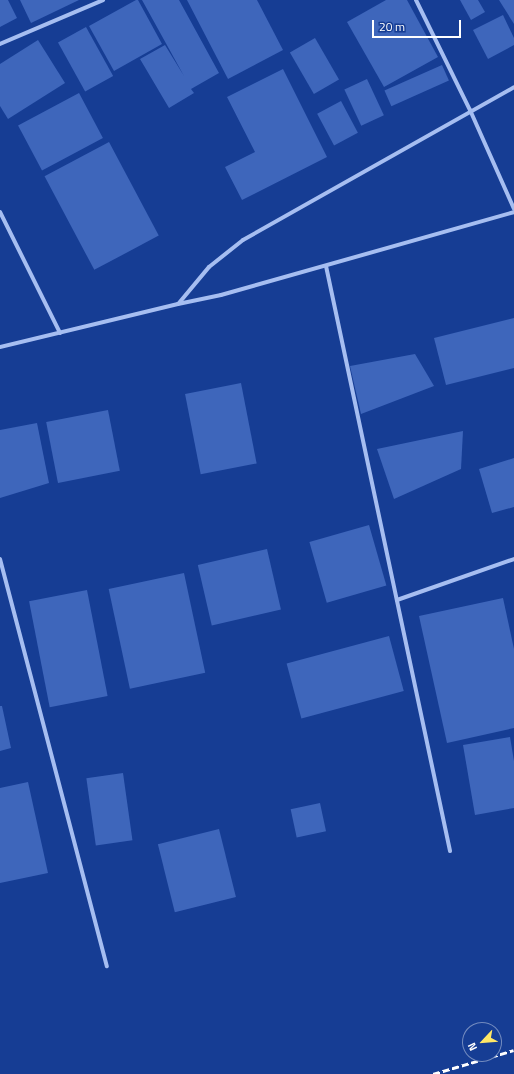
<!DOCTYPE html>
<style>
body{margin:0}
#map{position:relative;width:514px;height:1074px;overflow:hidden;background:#163d94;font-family:"Titillium Web",sans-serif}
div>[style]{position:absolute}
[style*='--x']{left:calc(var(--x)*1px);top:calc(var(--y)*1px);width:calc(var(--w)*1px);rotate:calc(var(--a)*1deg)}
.building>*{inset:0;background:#3e66bb;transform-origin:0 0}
.minor>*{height:4px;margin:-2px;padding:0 2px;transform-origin:2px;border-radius:2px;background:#a6bef1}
.rail>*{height:3px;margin-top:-1.5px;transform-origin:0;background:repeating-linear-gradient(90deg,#fff 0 7px,transparent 0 10px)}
span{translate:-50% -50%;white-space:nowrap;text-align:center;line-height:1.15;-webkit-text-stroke:3px #163d94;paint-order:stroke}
.north{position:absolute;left:462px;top:1022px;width:40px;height:40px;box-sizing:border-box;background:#163d94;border:1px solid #738bbf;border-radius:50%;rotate:244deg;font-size:11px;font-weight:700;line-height:16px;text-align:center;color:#fff}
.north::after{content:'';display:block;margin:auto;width:14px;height:18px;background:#ffe766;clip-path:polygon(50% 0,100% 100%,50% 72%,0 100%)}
.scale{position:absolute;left:372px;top:20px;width:89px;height:18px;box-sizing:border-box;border:2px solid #fff;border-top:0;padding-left:5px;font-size:12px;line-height:14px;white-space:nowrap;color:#fff;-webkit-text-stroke:3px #163d94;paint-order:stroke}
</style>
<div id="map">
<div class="building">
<div style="clip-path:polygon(0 0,8px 0,17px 18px,0 27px)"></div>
<div style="clip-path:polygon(20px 0,79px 0,31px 23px)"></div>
<div style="clip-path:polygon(136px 0,138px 0,162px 44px,114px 71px,89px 26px)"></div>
<div style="clip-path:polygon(142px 0,179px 0,219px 73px,191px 89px,194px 93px,169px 108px,140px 59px,165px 45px,184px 76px)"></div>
<div style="clip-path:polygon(187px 0,257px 0,283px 50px,228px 79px)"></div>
<div style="clip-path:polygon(386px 0,407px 0,438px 57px,384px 87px,347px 22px)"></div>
<div style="clip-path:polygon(460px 0,478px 0,485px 12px,471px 20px)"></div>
<div style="clip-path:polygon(499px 0,514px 0,514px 24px)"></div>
<div style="clip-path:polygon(503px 15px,514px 38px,514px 45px,488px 59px,473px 30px)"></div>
<div style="left:86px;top:27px;width:56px;height:32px;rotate:61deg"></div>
<div style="left:315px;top:38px;width:48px;height:29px;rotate:60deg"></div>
<div style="clip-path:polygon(38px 40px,65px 83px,8px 119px,0 106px,0 64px)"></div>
<div style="left:442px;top:65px;width:17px;height:63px;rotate:66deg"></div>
<div style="clip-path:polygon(283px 69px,327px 157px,242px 200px,225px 167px,255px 152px,227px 97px)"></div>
<div style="left:367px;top:79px;width:40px;height:25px;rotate:65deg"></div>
<div style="left:79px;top:93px;width:51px;height:69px;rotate:62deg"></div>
<div style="left:341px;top:101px;width:36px;height:27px;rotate:62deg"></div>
<div style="left:109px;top:142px;width:106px;height:73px;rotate:62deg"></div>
<div style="clip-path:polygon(514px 318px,514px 368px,446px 385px,434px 338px)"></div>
<div style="clip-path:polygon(415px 354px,434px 386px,361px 414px,350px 366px)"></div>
<div style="left:241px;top:383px;width:82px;height:57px;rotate:79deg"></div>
<div style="left:108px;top:410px;width:62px;height:63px;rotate:79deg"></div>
<div style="clip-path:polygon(37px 423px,49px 483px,0 498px,0 430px)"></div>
<div style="clip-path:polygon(463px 431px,461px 469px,394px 499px,377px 449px)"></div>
<div style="clip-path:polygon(514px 458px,514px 507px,492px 513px,479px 469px)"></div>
<div style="left:369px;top:525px;width:63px;height:62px;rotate:74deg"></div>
<div style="left:267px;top:549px;width:62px;height:71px;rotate:77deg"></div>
<div style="left:184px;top:573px;width:102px;height:77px;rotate:78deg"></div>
<div style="left:87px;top:590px;width:108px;height:59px;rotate:79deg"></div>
<div style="clip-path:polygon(503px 598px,514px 649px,514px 728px,447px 743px,419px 616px)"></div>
<div style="left:389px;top:636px;width:57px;height:106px;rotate:75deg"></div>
<div style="clip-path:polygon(0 706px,2px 706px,11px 748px,0 751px)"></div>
<div style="clip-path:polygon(510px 737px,514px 761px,514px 808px,475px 815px,463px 745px)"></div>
<div style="left:123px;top:773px;width:68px;height:37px;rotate:82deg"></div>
<div style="clip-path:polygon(28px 782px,48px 873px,0 883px,0 788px)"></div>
<div style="left:320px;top:803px;width:29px;height:30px;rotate:78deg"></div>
<div style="left:219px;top:829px;width:70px;height:63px;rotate:76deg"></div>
</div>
<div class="minor">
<div style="--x:416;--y:0;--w:123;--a:63.9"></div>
<div style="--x:470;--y:110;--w:108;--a:66"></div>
<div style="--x:0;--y:44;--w:112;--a:-23.1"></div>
<div style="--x:0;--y:212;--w:135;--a:63.6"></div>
<div style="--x:326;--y:266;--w:598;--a:78.03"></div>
<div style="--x:179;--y:303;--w:47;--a:-50.2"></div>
<div style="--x:209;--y:267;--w:43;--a:-38.5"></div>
<div style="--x:243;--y:240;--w:311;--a:-29.4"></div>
<div style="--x:0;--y:347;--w:183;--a:-13.6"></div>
<div style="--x:178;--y:304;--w:44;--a:-11.8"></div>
<div style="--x:221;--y:295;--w:305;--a:-15.8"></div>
<div style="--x:0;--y:559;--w:421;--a:75.3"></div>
<div style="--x:397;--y:600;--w:124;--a:-19.3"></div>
</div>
<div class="rail">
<div style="--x:433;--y:1074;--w:84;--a:-16.5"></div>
</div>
<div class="north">N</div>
<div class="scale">20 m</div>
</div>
